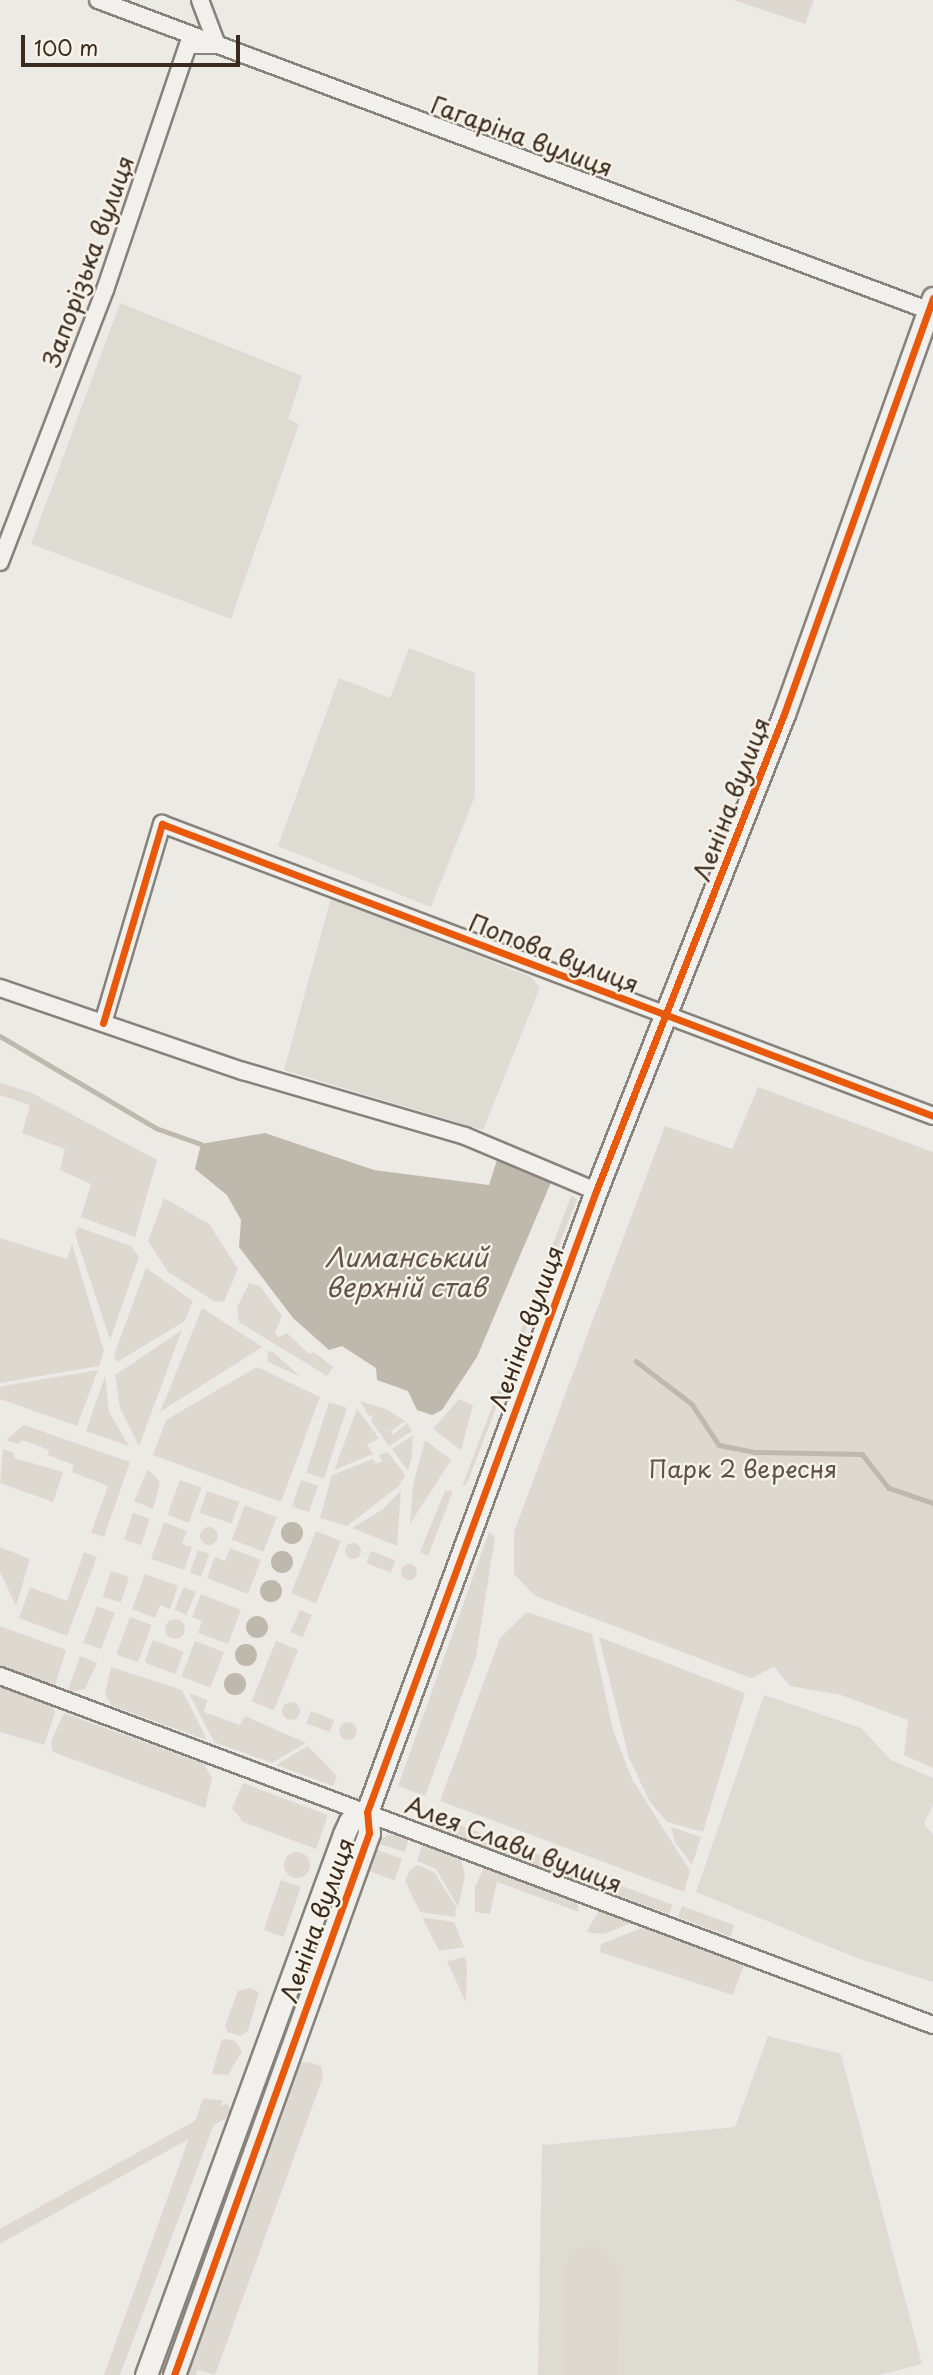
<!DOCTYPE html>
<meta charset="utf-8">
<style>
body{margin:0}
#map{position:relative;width:933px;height:2375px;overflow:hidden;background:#eceae4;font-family:"Playpen Sans",sans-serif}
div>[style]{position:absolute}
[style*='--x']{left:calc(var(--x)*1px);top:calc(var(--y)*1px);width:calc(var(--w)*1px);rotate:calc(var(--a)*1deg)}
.built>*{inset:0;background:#dedbd2}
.green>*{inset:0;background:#ddd9d0;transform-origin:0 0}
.round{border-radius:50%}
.water>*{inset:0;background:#beb8ad}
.stream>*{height:4.5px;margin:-2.25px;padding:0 2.25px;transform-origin:2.25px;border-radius:2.25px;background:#beb8ad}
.roads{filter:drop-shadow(2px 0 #86827c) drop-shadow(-2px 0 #86827c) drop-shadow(0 2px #86827c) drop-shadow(0 -2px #86827c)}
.minor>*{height:16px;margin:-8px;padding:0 8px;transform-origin:8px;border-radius:8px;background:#f1f0ec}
.tertiary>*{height:21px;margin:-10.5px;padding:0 10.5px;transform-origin:10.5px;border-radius:10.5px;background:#f1f0ec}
.cycleway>*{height:7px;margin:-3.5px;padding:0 3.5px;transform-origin:3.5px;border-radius:3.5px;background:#e8590c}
span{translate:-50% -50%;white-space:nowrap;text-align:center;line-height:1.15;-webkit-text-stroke:5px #f7f3e8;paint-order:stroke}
.street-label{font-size:24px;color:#3b2a1e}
.park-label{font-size:24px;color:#605246}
.water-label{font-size:26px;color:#625448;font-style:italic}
.scale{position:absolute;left:21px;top:35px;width:219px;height:32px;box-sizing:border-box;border:4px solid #3b2a1e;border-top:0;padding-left:9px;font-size:21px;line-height:24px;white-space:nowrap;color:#3b2a1e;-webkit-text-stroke:5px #f7f3e8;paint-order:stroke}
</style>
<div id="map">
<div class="built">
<div style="clip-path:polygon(120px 303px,302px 376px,288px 419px,299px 424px,231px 619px,31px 544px)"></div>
<div style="clip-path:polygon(409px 648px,475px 673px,475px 796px,431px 907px,278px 846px,339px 678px,390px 698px)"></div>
<div style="clip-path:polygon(331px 898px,531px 977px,540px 988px,483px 1130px,284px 1070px)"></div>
<div style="clip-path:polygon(764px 1695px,861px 1728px,891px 1760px,933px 1778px,933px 1804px,924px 1824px,933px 1835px,933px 1982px,857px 1958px,696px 1892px)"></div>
<div style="clip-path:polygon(768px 2036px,841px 2054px,922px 2364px,879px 2375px,538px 2375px,542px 2145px,735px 2127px)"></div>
</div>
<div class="green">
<div style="clip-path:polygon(734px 0,814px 0,805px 24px)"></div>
<div style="clip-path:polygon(0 1083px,30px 1092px,157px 1160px,135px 1237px,81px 1217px,91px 1184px,60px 1170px,65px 1149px,22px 1133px,30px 1105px,0 1095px)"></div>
<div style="clip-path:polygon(758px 1087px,933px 1152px,933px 1768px,904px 1755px,908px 1720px,841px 1695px,790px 1686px,774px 1667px,751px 1678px,535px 1596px,514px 1574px,514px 1532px,665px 1126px,732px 1149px)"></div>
<div style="clip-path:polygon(571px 1196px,577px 1199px,467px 1483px,462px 1487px)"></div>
<div style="clip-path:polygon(164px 1198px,209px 1224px,238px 1269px,224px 1302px,214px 1301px,168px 1272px,148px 1241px)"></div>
<div style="clip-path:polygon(78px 1227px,131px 1246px,139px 1257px,110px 1340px,75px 1234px)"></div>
<div style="clip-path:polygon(0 1238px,67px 1259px,72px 1244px,104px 1351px,99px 1366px,0 1383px)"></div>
<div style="clip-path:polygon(146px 1268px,193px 1301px,185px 1321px,117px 1362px,114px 1355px)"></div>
<div style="clip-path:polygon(249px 1283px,260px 1286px,282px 1316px,275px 1332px,279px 1337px,287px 1333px,309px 1354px,314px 1352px,333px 1367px,327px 1376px,239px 1322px,237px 1308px)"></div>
<div style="clip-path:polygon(202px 1308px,262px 1347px,160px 1412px)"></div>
<div style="clip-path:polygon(182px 1330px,139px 1446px,120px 1408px,115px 1375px)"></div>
<div style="clip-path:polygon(267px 1351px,273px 1352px,301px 1377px,268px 1362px)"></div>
<div style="clip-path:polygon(257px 1367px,320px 1397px,281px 1502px,153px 1455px,166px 1420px)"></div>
<div style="clip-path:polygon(98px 1370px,77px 1426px,0 1399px,0 1387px,8px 1385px)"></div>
<div style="clip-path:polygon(105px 1376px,109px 1412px,129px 1446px,86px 1431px)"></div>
<div style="clip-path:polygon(459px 1399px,473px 1405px,461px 1450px,433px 1429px)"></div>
<div style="clip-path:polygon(360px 1401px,386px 1409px,405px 1421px,391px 1431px,393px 1435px,407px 1423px,412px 1431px,389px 1446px,371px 1421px,374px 1414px,369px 1417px)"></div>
<div style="left:329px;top:1402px;width:19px;height:74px;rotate:18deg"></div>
<div style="clip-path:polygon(357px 1409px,379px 1438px,367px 1445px,373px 1454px,334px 1470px)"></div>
<div style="clip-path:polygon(24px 1425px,130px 1462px,104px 1537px,91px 1533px,108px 1486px,72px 1472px,74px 1465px,48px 1455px,49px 1450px,23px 1440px,18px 1444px,6px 1440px)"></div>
<div style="clip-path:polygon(413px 1435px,412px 1457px,408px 1471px,392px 1449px)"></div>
<div style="clip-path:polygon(425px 1440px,451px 1460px,410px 1524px,413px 1485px)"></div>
<div style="clip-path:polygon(3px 1449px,14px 1453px,14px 1458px,63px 1472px,53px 1502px,0 1483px)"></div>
<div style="clip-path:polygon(388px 1452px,405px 1475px,399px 1486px,347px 1526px,320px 1518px,332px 1475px,373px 1459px,376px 1464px,382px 1461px,379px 1455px)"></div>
<div style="clip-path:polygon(148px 1469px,160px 1482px,153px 1509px,134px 1501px)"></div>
<div style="left:180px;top:1480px;width:23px;height:37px;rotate:20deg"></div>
<div style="left:301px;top:1480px;width:18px;height:28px;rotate:19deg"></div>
<div style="clip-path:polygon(401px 1490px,397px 1546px,352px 1528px,383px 1509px)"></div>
<div style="left:207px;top:1491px;width:34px;height:23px;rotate:19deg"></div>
<div style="clip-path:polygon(445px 1491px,453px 1491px,428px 1556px,420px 1552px)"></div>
<div style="left:245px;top:1505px;width:34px;height:37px;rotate:21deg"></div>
<div style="left:133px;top:1513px;width:18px;height:28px;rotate:19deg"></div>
<div style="clip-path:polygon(164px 1522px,187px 1531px,182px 1544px,192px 1547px,184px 1570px,151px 1559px)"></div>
<div class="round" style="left:200px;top:1527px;width:18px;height:18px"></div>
<div style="left:316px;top:1531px;width:27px;height:67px;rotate:22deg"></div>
<div style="clip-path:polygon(489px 1532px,495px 1537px,476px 1657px,425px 1796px,398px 1786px)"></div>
<div class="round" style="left:345px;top:1543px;width:16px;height:16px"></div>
<div style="clip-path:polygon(0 1547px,30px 1559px,16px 1606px,0 1572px)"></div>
<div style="clip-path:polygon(230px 1548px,261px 1560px,248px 1594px,207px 1578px,215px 1557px,225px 1561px)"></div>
<div style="left:198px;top:1550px;width:12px;height:24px;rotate:20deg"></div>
<div style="left:371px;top:1551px;width:26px;height:13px;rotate:21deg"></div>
<div style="clip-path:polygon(84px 1552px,97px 1557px,67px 1636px,19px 1618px,30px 1587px,67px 1601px)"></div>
<div class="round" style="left:401px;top:1564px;width:16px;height:16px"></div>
<div style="left:111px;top:1571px;width:19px;height:27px;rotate:18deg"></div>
<div style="clip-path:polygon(145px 1574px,178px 1586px,170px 1609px,160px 1605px,155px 1618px,132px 1609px)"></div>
<div style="left:184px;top:1587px;width:13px;height:25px;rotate:23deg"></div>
<div style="clip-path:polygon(201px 1594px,241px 1610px,228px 1644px,198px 1633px,202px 1621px,192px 1617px)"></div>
<div style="left:97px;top:1606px;width:19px;height:39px;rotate:21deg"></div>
<div style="left:300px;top:1610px;width:13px;height:24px;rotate:23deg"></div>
<div style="clip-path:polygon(527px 1612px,592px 1634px,613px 1730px,632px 1779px,690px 1871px,684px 1892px,440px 1801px,500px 1638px)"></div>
<div style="left:130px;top:1617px;width:23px;height:40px;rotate:20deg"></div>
<div class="round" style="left:165px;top:1619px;width:20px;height:20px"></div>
<div style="clip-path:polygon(0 1626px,66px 1650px,54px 1689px,0 1668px)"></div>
<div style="clip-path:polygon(599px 1637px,745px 1693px,703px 1832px,667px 1822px,650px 1802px,629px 1758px)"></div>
<div style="left:153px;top:1640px;width:33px;height:24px;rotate:21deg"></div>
<div style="left:195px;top:1641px;width:31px;height:38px;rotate:21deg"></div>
<div style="left:276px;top:1641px;width:24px;height:65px;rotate:22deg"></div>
<div style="clip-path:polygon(80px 1656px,97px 1663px,85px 1689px,67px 1693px)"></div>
<div style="clip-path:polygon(111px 1667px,182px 1690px,207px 1740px,112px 1706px,105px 1694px)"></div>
<div style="clip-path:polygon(0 1686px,53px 1707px,55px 1713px,44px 1745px,0 1732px)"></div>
<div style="clip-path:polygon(189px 1693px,207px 1700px,204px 1712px,240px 1725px,245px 1716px,306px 1743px,272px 1763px,214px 1742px)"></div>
<div class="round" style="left:282px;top:1702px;width:18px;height:18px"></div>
<div style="left:311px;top:1711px;width:25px;height:13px;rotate:21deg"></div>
<div style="clip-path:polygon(64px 1713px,204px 1764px,212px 1778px,205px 1808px,53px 1752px,51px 1741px)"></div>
<div class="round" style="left:339px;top:1722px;width:18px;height:18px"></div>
<div style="clip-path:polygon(308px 1746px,337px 1776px,333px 1786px,276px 1765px)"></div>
<div style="clip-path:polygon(243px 1783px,328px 1815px,316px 1849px,243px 1822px,232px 1808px)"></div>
<div style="clip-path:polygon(433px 1815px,673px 1905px,669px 1914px,431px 1827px)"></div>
<div style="clip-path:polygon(671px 1827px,701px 1837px,692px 1865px,675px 1842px)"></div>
<div style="clip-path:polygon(389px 1834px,409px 1837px,405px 1852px,376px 1843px)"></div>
<div style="left:348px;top:1843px;width:10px;height:566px;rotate:17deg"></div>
<div style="clip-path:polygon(423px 1844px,461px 1859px,465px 1876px,458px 1907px,436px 1869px,417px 1861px)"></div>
<div style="left:375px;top:1849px;width:29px;height:23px;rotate:20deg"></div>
<div class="round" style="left:284px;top:1852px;width:26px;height:26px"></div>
<div style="clip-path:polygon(418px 1865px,434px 1872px,456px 1907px,455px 1917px,420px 1912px,405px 1881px,410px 1870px)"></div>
<div style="clip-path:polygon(484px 1868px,577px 1900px,579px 1912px,497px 1882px,490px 1914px,475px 1912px,475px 1887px)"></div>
<div style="left:281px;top:1880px;width:21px;height:53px;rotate:19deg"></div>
<div style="left:682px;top:1906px;width:56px;height:12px;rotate:20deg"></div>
<div style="clip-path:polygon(599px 1910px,608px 1912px,634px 1922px,604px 1934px,591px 1933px,587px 1931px)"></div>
<div style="clip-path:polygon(422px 1917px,454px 1922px,464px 1947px,439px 1951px)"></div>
<div style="clip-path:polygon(644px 1927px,744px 1965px,733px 1995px,600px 1952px,601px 1944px)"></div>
<div style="clip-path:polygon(465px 1957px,467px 1967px,466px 2003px,447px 1961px)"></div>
<div style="clip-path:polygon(250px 1988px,259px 1992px,248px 2031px,240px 2036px,228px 2032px,225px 2026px,238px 1991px)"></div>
<div style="clip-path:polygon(222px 2039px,234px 2040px,242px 2051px,228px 2075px,212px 2074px)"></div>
<div style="clip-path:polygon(309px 2062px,321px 2066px,323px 2077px,215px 2375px,196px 2369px,207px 2340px,198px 2340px,298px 2063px)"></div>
<div style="clip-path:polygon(203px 2099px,223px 2100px,120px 2375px,104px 2375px)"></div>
<div style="left:227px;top:2103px;width:13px;height:289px;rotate:61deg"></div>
<div style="clip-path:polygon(583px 2246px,604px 2247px,620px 2270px,618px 2375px,563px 2375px,564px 2268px,571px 2253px)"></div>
</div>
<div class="water">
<div style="clip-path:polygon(265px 1133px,374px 1170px,489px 1185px,497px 1160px,552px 1180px,477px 1357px,442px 1410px,432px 1415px,417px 1410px,408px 1391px,377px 1380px,376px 1368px,342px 1346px,329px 1350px,293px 1318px,239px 1247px,241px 1220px,227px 1195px,195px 1169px,201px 1144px)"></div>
<div class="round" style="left:281px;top:1522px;width:22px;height:22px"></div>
<div class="round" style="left:271px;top:1551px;width:22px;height:22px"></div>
<div class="round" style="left:260px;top:1580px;width:22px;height:22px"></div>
<div class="round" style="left:246px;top:1616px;width:22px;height:22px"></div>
<div class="round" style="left:235px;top:1644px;width:22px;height:22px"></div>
<div class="round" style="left:224px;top:1673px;width:22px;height:22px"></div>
</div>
<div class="stream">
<div style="--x:0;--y:1036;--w:181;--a:30.5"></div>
<div style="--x:156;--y:1128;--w:48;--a:19.6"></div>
<div style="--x:636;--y:1361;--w:71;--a:37.5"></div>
<div style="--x:692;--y:1404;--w:49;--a:56.6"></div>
<div style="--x:719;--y:1445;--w:38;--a:11"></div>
<div style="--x:756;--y:1452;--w:106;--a:1.1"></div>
<div style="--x:862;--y:1454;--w:43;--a:51.5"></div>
<div style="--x:889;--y:1488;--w:46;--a:18.8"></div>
</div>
<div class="roads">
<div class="minor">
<div style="--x:98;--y:0;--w:891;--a:20.49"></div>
<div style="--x:0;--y:562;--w:292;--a:-68.9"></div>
<div style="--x:105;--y:290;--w:259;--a:-71.3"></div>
<div style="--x:188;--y:45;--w:29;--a:0"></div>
<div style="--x:217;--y:45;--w:48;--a:-110.7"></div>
<div style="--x:0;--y:988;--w:257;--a:18.9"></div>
<div style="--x:243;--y:1071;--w:231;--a:16.3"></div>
<div style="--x:465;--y:1136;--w:142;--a:22.8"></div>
<div style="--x:103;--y:1023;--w:208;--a:-73.5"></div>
<div style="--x:162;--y:824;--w:824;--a:20.74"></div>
<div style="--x:0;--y:1676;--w:996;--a:20.51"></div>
</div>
<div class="tertiary">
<div style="--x:146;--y:2375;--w:576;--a:-69.9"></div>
<div style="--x:344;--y:1834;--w:14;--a:-65"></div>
<div style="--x:350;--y:1821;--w:19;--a:-28"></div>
<div style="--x:174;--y:2375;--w:576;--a:-70.21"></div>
<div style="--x:369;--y:1833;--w:21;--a:-95"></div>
<div style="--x:367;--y:1812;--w:662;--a:-69.76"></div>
<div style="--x:596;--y:1191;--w:513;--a:-68.49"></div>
<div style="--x:784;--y:714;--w:442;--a:-70.3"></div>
</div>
</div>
<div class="cycleway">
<div style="--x:103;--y:1023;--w:208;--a:-73.5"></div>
<div style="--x:162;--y:824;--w:824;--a:20.74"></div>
<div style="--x:174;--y:2375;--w:576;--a:-70.21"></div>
<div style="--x:369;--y:1833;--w:21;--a:-95"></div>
<div style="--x:367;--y:1812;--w:662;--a:-69.76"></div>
<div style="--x:596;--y:1191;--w:513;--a:-68.49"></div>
<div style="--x:784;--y:714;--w:442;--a:-70.3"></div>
</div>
<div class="street-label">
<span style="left:522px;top:136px;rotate:20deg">Гагаріна вулиця</span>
<span style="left:88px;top:261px;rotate:-70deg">Запорізька вулиця</span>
<span style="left:731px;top:799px;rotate:-69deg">Леніна вулиця</span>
<span style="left:554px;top:953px;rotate:21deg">Попова вулиця</span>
<span style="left:526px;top:1328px;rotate:-70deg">Леніна вулиця</span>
<span style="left:514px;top:1844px;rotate:21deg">Алея Слави вулиця</span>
<span style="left:317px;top:1920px;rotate:-70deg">Леніна вулиця</span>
</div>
<div class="park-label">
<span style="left:743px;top:1469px">Парк 2 вересня</span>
</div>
<div class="water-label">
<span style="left:406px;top:1272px">Лиманський<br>верхній став</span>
</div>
<div class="scale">100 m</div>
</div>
